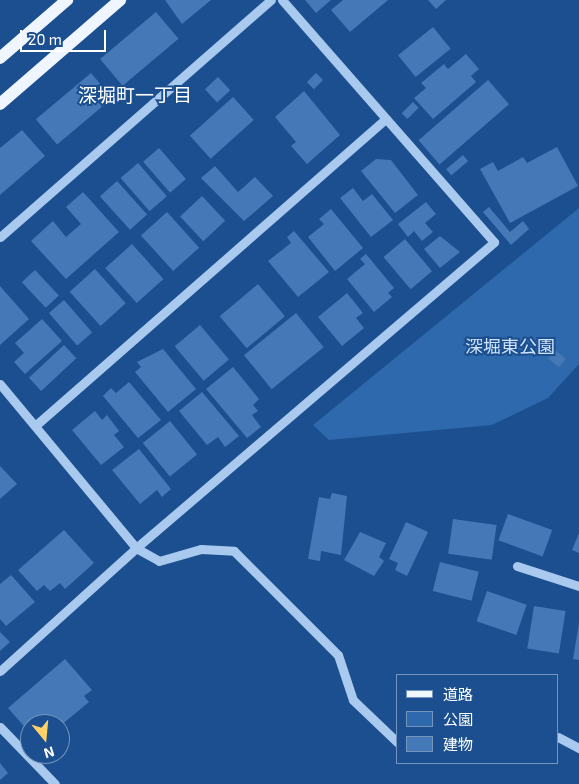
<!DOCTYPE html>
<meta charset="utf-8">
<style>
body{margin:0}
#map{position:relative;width:579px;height:784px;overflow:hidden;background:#1b4f8f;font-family:"Exo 2","Noto Sans JP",sans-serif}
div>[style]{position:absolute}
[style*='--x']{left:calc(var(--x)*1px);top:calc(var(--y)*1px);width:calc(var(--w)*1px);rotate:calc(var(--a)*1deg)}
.green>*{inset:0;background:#2e69ad}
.building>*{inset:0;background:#4478b7;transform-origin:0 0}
.minor>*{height:9px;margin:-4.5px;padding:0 4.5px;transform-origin:4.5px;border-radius:4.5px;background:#a9c9ee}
.major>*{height:12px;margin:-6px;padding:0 6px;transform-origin:6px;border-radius:6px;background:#f0f6ff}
span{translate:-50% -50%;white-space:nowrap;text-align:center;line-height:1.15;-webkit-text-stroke:4px #1b4f8f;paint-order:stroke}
.park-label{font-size:18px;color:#cfe3fa}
.neighbourhood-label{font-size:19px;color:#fff}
.legend{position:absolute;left:396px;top:674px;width:162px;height:90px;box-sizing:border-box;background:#1b4f8f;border:1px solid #7695bc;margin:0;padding:6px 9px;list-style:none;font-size:15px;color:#fff}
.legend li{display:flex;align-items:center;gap:10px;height:25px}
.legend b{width:25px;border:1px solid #7695bc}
.north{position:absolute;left:20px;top:714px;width:50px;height:50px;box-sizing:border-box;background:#1b4f8f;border:1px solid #7695bc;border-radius:50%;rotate:163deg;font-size:14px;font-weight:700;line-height:20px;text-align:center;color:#fff}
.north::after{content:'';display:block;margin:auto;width:18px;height:22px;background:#ffd166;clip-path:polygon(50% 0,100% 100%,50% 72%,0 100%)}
.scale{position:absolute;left:20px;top:30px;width:86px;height:22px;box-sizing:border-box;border:2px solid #fff;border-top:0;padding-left:6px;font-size:15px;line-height:18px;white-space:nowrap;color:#fff;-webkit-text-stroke:4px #1b4f8f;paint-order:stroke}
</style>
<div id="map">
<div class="green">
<div style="clip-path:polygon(579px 208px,579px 364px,548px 398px,492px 425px,329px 440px,313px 425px)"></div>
</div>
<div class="building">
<div style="clip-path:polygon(165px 0,211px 0,182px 24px)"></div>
<div style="clip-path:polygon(305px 0,331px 0,316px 13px)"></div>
<div style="clip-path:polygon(343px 0,388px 0,350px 32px,331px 10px)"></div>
<div style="clip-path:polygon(428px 0,446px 0,436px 9px)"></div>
<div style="left:156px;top:12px;width:35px;height:73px;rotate:50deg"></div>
<div style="left:433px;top:27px;width:28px;height:45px;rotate:51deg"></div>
<div style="clip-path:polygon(466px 54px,479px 69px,471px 76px,476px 82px,433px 119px,414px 98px,426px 88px,421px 83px,444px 64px,448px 69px)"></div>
<div style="left:91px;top:73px;width:33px;height:72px;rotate:50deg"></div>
<div style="left:316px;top:73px;width:10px;height:13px;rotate:45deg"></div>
<div style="left:218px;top:77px;width:18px;height:18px;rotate:47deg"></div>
<div style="left:488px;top:80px;width:32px;height:92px;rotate:49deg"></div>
<div style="clip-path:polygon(304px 91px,340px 135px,307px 164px,291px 146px,296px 142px,275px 117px)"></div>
<div style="left:233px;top:97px;width:31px;height:58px;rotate:48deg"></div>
<div style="left:413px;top:102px;width:8px;height:16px;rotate:45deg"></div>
<div style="clip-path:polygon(22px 130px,45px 156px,0 195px,0 148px)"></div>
<div style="clip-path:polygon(557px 147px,578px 186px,510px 223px,480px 169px,493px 162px,498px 171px,523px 157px,527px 163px)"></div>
<div style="left:159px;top:148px;width:41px;height:21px;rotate:49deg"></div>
<div style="left:463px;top:155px;width:8px;height:22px;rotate:50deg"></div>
<div style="clip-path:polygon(376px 159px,391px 160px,418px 195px,395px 213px,361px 171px)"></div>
<div style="left:138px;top:163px;width:44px;height:23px;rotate:49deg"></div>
<div style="clip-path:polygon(215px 166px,238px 192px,255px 177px,273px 196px,244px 221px,201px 178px)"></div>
<div style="left:117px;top:181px;width:45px;height:23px;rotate:48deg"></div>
<div style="clip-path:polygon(353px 188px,363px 201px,372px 194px,393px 220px,371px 237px,340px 198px)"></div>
<div style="clip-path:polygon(83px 192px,119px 232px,66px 279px,31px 241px,53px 221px,66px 237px,81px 224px,66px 207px)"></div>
<div style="left:202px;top:196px;width:34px;height:30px;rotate:47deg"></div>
<div style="clip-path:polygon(426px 202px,436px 214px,425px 223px,433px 232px,422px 241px,414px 231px,408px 237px,398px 224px)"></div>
<div style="clip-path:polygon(489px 207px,510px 232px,523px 221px,529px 229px,511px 245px,483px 212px)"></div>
<div style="clip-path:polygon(331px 209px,363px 248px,335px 271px,308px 237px,324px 224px,319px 219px)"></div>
<div style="left:167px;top:212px;width:48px;height:35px;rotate:48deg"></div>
<div style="clip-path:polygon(294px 231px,329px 272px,298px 297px,268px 261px,291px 243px,287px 237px)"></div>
<div style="clip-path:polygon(440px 236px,460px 252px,440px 268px,424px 249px)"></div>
<div style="left:405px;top:239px;width:42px;height:28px;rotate:50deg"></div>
<div style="left:132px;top:244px;width:47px;height:36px;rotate:48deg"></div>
<div style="clip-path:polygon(366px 254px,394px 288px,388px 293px,392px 297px,374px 312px,347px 279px,365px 264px,360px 259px)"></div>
<div style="left:95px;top:269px;width:46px;height:34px;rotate:48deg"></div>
<div style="left:35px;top:270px;width:35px;height:18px;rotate:47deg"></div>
<div style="left:258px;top:284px;width:42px;height:50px;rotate:50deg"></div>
<div style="clip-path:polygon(0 286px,29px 319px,0 345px)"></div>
<div style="clip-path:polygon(347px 293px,363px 313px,356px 318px,364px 328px,342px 346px,318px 317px)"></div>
<div style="left:64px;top:300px;width:43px;height:20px;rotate:49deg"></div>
<div style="left:296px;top:313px;width:44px;height:67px;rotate:51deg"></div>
<div style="clip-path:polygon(42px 319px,62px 341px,25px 374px,14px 362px,24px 353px,15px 343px)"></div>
<div style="left:200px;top:325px;width:45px;height:33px;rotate:50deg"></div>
<div style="left:64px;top:345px;width:18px;height:48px;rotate:47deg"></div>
<div style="clip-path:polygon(163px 349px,196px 389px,168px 412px,135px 372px,141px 367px,137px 362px)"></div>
<div style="left:555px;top:350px;width:14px;height:11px;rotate:39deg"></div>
<div style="clip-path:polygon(233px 367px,259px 399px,253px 405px,258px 411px,252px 415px,261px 427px,247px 438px,206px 389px)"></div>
<div style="clip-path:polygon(129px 382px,161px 420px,138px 438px,103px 396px,111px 388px,116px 393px)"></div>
<div style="clip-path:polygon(202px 392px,239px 436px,225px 447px,218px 437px,207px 445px,179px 411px)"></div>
<div style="clip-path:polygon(95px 411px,102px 420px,107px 415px,119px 431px,114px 435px,124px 447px,101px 465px,72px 430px)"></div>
<div style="left:170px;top:421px;width:43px;height:35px;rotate:51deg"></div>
<div style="clip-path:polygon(139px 449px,171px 489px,162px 497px,157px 490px,140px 504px,112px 470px)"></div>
<div style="clip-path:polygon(0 466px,17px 484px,0 499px)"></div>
<div style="clip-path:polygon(332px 493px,347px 496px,341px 555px,321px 551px,320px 561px,308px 559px,319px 497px,330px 499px)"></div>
<div style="left:508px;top:514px;width:47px;height:28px;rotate:20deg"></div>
<div style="left:453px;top:519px;width:44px;height:35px;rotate:8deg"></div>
<div style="clip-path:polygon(406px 522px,428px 532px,407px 576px,395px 570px,398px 563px,389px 559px)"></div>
<div style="clip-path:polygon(64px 530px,94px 563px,65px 589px,60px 583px,50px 591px,44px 585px,37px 591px,18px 570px)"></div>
<div style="clip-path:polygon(360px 532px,386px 543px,379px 557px,384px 561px,374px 576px,344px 560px)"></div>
<div style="clip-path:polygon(579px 533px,579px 553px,572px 550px)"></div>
<div style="left:440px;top:562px;width:40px;height:30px;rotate:14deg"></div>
<div style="clip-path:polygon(11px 575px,35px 602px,6px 626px,0 619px,0 584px)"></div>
<div style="left:487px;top:591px;width:42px;height:32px;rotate:19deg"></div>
<div style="left:534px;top:606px;width:32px;height:43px;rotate:9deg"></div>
<div style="clip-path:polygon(579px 623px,579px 660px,573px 659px)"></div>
<div style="clip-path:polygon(0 632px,10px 642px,0 651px)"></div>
<div style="clip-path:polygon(65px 659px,92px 690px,84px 696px,89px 702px,60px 726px,30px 724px,30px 733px,8px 708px)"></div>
<div style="clip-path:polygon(0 763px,8px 773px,0 780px)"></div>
</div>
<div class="minor">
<div style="--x:0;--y:237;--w:360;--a:-41.2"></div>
<div style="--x:0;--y:384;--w:213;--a:50.3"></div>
<div style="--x:136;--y:548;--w:26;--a:29"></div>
<div style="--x:159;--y:561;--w:44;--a:-15.9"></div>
<div style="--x:201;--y:549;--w:33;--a:3"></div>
<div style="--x:234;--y:551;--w:147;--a:45"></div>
<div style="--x:338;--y:655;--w:47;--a:71.6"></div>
<div style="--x:353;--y:700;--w:62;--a:43.7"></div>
<div style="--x:36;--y:425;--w:465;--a:-41.2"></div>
<div style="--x:517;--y:566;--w:65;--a:17.9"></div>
<div style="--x:0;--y:671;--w:183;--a:-42.1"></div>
<div style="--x:136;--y:548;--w:471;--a:-40.5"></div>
<div style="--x:494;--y:242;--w:322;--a:-131.2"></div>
<div style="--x:0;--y:727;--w:79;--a:46"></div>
<div style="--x:558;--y:737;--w:24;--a:28"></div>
</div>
<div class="major">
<div style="--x:0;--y:58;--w:89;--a:-40.9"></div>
<div style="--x:0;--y:104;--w:159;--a:-40.9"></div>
</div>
<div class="park-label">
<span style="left:510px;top:346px">深堀東公園</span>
</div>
<div class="neighbourhood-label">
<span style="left:135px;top:95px">深堀町一丁目</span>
</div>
<ul class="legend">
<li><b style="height:6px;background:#f0f6ff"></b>道路</li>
<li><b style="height:14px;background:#2e69ad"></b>公園</li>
<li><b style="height:14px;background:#4478b7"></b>建物</li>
</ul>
<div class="north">N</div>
<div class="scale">20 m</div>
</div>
